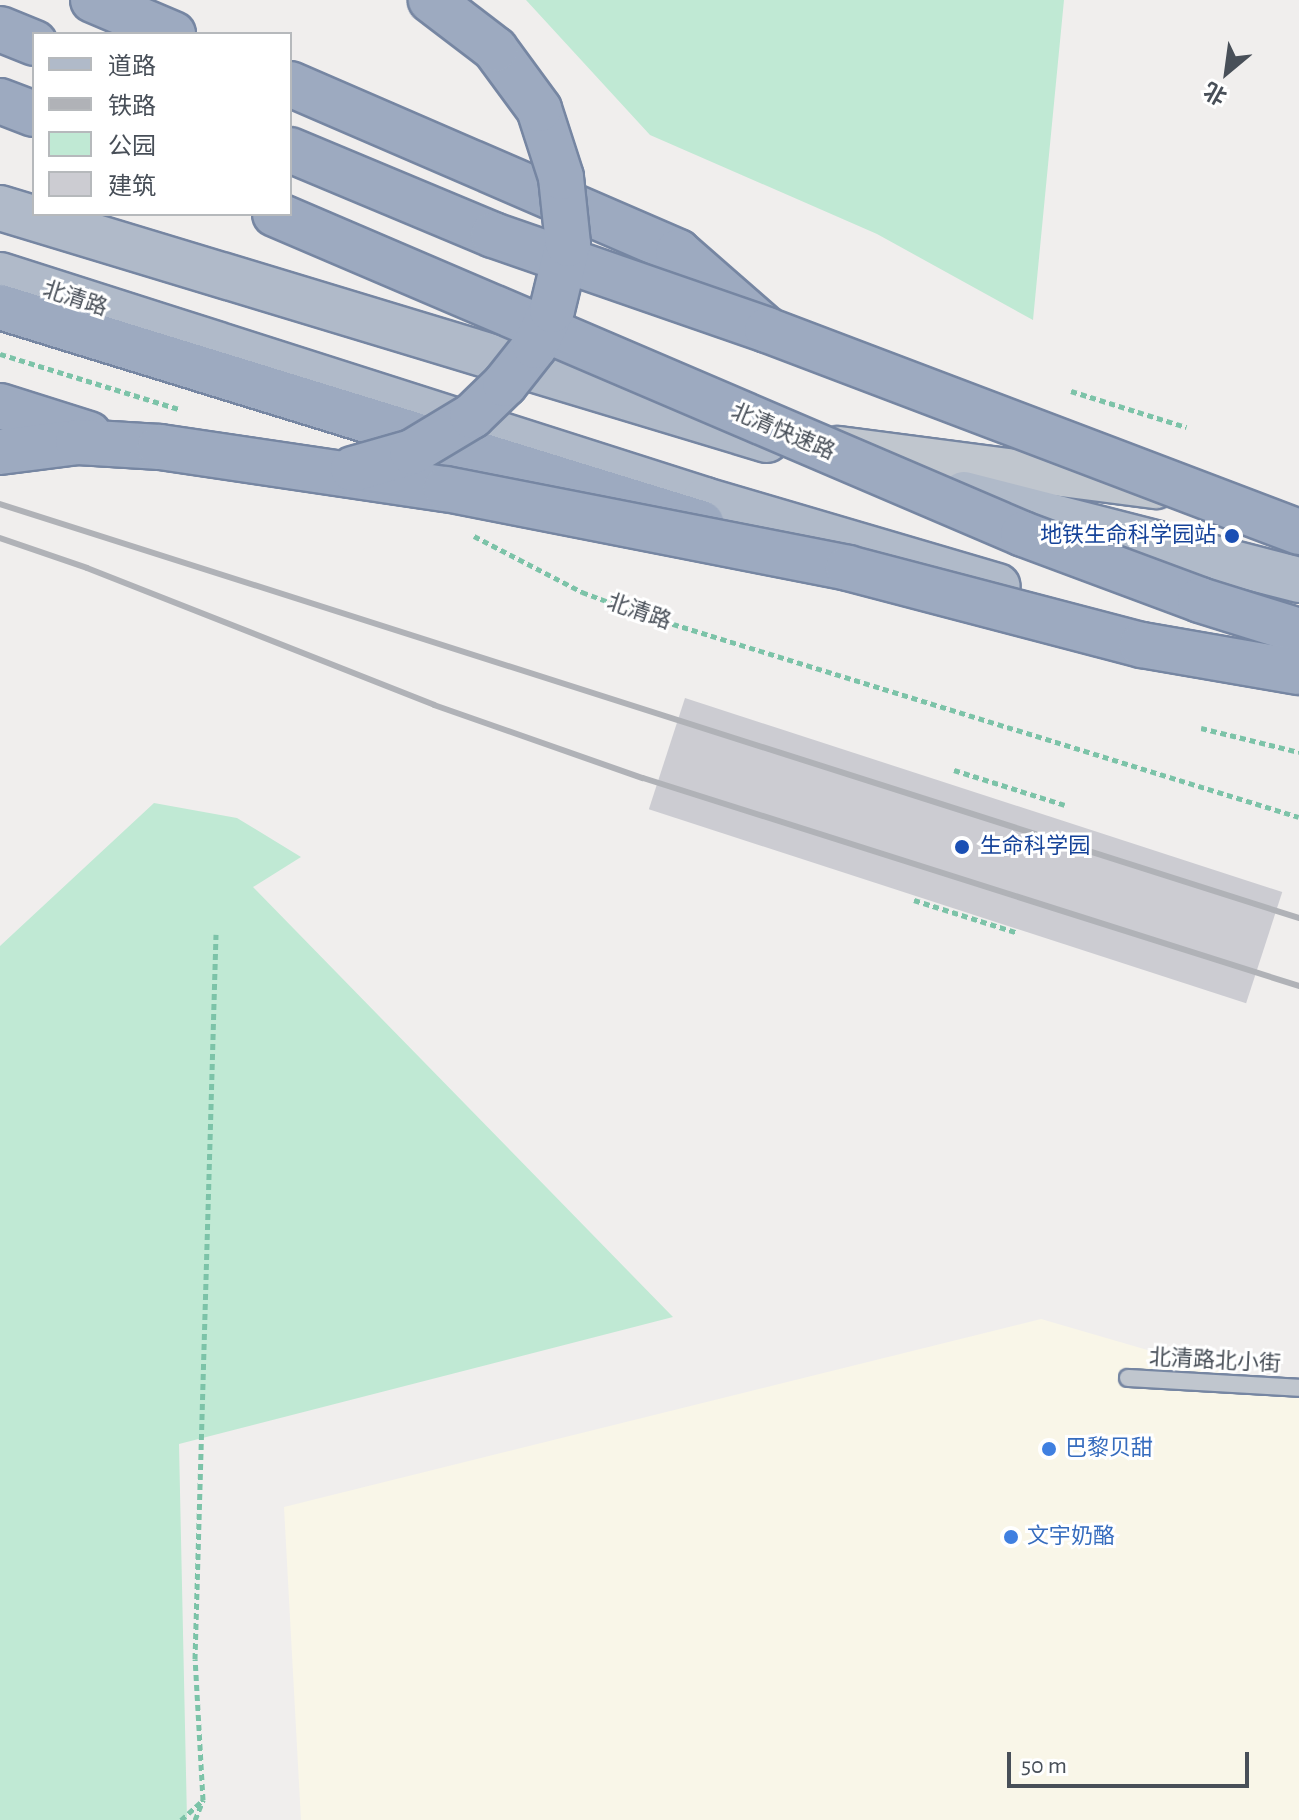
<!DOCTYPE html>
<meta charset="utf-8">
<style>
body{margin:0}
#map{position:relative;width:1299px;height:1820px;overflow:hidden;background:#f0eeed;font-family:"Alegreya Sans","Noto Sans SC",sans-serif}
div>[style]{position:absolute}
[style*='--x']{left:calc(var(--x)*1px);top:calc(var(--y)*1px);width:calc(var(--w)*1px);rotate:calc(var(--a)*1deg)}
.commercial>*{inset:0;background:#f9f6e8}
.green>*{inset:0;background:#c0e9d4}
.building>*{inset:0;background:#ccccd2;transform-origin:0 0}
.path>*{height:5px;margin-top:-2.5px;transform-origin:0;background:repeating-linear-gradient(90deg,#7cc3a8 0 6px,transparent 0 10px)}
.roads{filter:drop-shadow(2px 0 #7686a2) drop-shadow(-2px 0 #7686a2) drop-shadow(0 2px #7686a2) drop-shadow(0 -2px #7686a2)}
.service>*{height:16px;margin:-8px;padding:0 8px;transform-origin:8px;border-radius:8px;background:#c0c6ce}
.tertiary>*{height:40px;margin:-20px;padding:0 20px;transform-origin:20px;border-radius:20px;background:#c0c6ce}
.primary>*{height:44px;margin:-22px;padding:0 22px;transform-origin:22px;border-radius:22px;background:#b0bac9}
.trunk>*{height:44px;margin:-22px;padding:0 22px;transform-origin:22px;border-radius:22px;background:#9daac0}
.rail>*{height:6px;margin:-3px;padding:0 3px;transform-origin:3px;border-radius:3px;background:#b0b2b7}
.bridges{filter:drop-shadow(2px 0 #7686a2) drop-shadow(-2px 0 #7686a2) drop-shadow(0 2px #7686a2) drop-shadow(0 -2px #7686a2)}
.trunk-bridge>*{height:44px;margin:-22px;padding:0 22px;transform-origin:22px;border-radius:22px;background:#9daac0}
.dots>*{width:22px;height:22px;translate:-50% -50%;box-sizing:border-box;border:4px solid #fff;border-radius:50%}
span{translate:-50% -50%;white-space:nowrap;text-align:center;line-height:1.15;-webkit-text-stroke:6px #fff;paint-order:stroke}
.street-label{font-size:22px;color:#484f58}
.transit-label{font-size:22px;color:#164399}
.right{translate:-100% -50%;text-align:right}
.left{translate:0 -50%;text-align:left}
.shop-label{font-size:22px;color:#366cbe}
.legend{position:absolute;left:32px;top:32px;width:260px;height:184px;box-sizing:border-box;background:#fff;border:2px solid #b6b9bc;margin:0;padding:10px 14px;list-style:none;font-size:24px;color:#484f58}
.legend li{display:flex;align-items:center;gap:16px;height:40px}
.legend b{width:40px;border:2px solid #b6b9bc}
.north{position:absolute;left:1187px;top:32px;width:80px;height:80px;-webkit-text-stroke:6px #fff;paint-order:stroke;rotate:209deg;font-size:22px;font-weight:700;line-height:32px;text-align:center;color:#484f58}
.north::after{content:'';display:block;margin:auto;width:28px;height:36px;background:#484f58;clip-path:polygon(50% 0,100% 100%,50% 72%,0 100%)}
.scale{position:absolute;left:1007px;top:1752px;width:242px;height:36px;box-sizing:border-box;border:4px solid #484f58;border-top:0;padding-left:10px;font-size:24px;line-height:28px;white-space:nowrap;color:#484f58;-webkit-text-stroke:6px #fff;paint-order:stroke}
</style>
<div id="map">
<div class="commercial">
<div style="clip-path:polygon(1041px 1319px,1299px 1394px,1299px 1820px,301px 1820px,284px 1507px)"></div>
</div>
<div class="green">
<div style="clip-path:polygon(526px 0,1064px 0,1033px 320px,877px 234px,650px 135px)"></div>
<div style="clip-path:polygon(154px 803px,237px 818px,301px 857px,253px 887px,673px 1317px,179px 1444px,187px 1820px,0 1820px,0 946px)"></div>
</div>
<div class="building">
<div style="left:685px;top:698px;width:628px;height:117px;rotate:18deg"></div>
</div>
<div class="path">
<div style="--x:0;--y:354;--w:187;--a:17.1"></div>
<div style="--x:1071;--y:391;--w:121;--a:17.4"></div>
<div style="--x:474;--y:536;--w:122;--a:27.4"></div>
<div style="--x:582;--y:592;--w:66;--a:20.4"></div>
<div style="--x:644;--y:615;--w:685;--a:17.14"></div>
<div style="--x:1201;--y:728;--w:101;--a:13.8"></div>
<div style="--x:954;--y:770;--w:116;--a:17.5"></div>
<div style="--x:914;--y:900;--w:109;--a:17.6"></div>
<div style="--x:181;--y:1820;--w:27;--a:-42"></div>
<div style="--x:195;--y:1820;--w:22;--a:-68"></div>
<div style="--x:203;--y:1800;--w:141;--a:-93.2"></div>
<div style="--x:195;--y:1659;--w:725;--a:-88.34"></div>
</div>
<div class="roads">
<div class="service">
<div style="--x:1128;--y:1378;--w:171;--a:3.3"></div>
</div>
<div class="tertiary">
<div style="--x:838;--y:447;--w:320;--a:7.4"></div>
</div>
<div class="primary">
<div style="--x:0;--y:208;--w:801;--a:16.83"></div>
<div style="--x:0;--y:275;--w:740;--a:17.7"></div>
<div style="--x:705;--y:500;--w:305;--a:16.4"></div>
<div style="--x:964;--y:494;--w:346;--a:14.4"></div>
</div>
<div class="trunk">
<div style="--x:93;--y:0;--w:87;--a:23"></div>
<div style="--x:0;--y:29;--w:37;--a:22"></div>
<div style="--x:290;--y:84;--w:423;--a:23.4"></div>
<div style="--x:678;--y:252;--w:118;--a:41.2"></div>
<div style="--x:0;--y:101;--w:36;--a:21"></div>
<div style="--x:0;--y:307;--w:734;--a:17.13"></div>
</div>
</div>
<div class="rail">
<div style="--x:0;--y:504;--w:1363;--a:17.68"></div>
<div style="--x:0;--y:538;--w:92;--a:19"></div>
<div style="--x:87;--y:568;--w:373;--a:21.5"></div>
<div style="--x:434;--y:705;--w:221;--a:19.3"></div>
<div style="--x:643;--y:778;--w:688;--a:17.59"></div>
</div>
<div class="bridges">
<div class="trunk-bridge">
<div style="--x:290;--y:150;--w:220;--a:22.7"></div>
<div style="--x:493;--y:235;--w:290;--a:19.1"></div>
<div style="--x:767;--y:330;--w:569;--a:20.79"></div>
<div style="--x:275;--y:214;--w:814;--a:23.16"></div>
<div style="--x:1023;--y:534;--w:189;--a:20.4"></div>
<div style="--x:1200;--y:600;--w:104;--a:17.4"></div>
<div style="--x:0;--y:406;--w:93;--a:17.5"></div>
<div style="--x:0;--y:452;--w:79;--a:-7.3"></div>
<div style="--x:78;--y:442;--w:82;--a:3.5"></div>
<div style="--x:160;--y:447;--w:289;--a:8.4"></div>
<div style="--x:446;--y:489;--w:410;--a:11.1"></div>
<div style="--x:848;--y:568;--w:304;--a:14.7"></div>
<div style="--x:1142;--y:645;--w:159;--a:9.8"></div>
<div style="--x:353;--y:469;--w:61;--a:-16.1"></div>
<div style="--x:412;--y:452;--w:70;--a:-31"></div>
<div style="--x:472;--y:416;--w:46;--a:-44.1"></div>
<div style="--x:505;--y:384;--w:48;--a:-51.7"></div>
<div style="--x:535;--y:346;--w:40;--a:-65"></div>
<div style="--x:552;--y:310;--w:68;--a:-76.4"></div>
<div style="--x:568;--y:244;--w:67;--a:-96"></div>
<div style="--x:561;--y:177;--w:71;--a:-107.9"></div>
<div style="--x:539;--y:109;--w:74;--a:-126.3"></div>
<div style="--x:495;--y:49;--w:81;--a:-142.6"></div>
</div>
</div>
<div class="dots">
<div style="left:1232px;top:536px;background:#1a4fb4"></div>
<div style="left:962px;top:847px;background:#1a4fb4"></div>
<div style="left:1049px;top:1449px;background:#3f7fe0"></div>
<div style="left:1011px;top:1537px;background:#3f7fe0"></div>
</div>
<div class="street-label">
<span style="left:75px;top:299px;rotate:18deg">北清路</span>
<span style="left:783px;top:432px;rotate:23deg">北清快速路</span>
<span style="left:639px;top:612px;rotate:19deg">北清路</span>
<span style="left:1215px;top:1361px;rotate:3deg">北清路北小街</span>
</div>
<div class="transit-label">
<span class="right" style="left:1216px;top:536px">地铁生命科学园站</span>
<span class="left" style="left:980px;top:847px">生命科学园</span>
</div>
<div class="shop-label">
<span class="left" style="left:1065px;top:1449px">巴黎贝甜</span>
<span class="left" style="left:1027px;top:1537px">文宇奶酪</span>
</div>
<ul class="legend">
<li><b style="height:10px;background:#b0bac9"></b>道路</li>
<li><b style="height:10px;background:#b0b2b7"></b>铁路</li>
<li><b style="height:22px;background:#c0e9d4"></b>公园</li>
<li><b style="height:22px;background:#ccccd2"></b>建筑</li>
</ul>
<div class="north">北</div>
<div class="scale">50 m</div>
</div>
